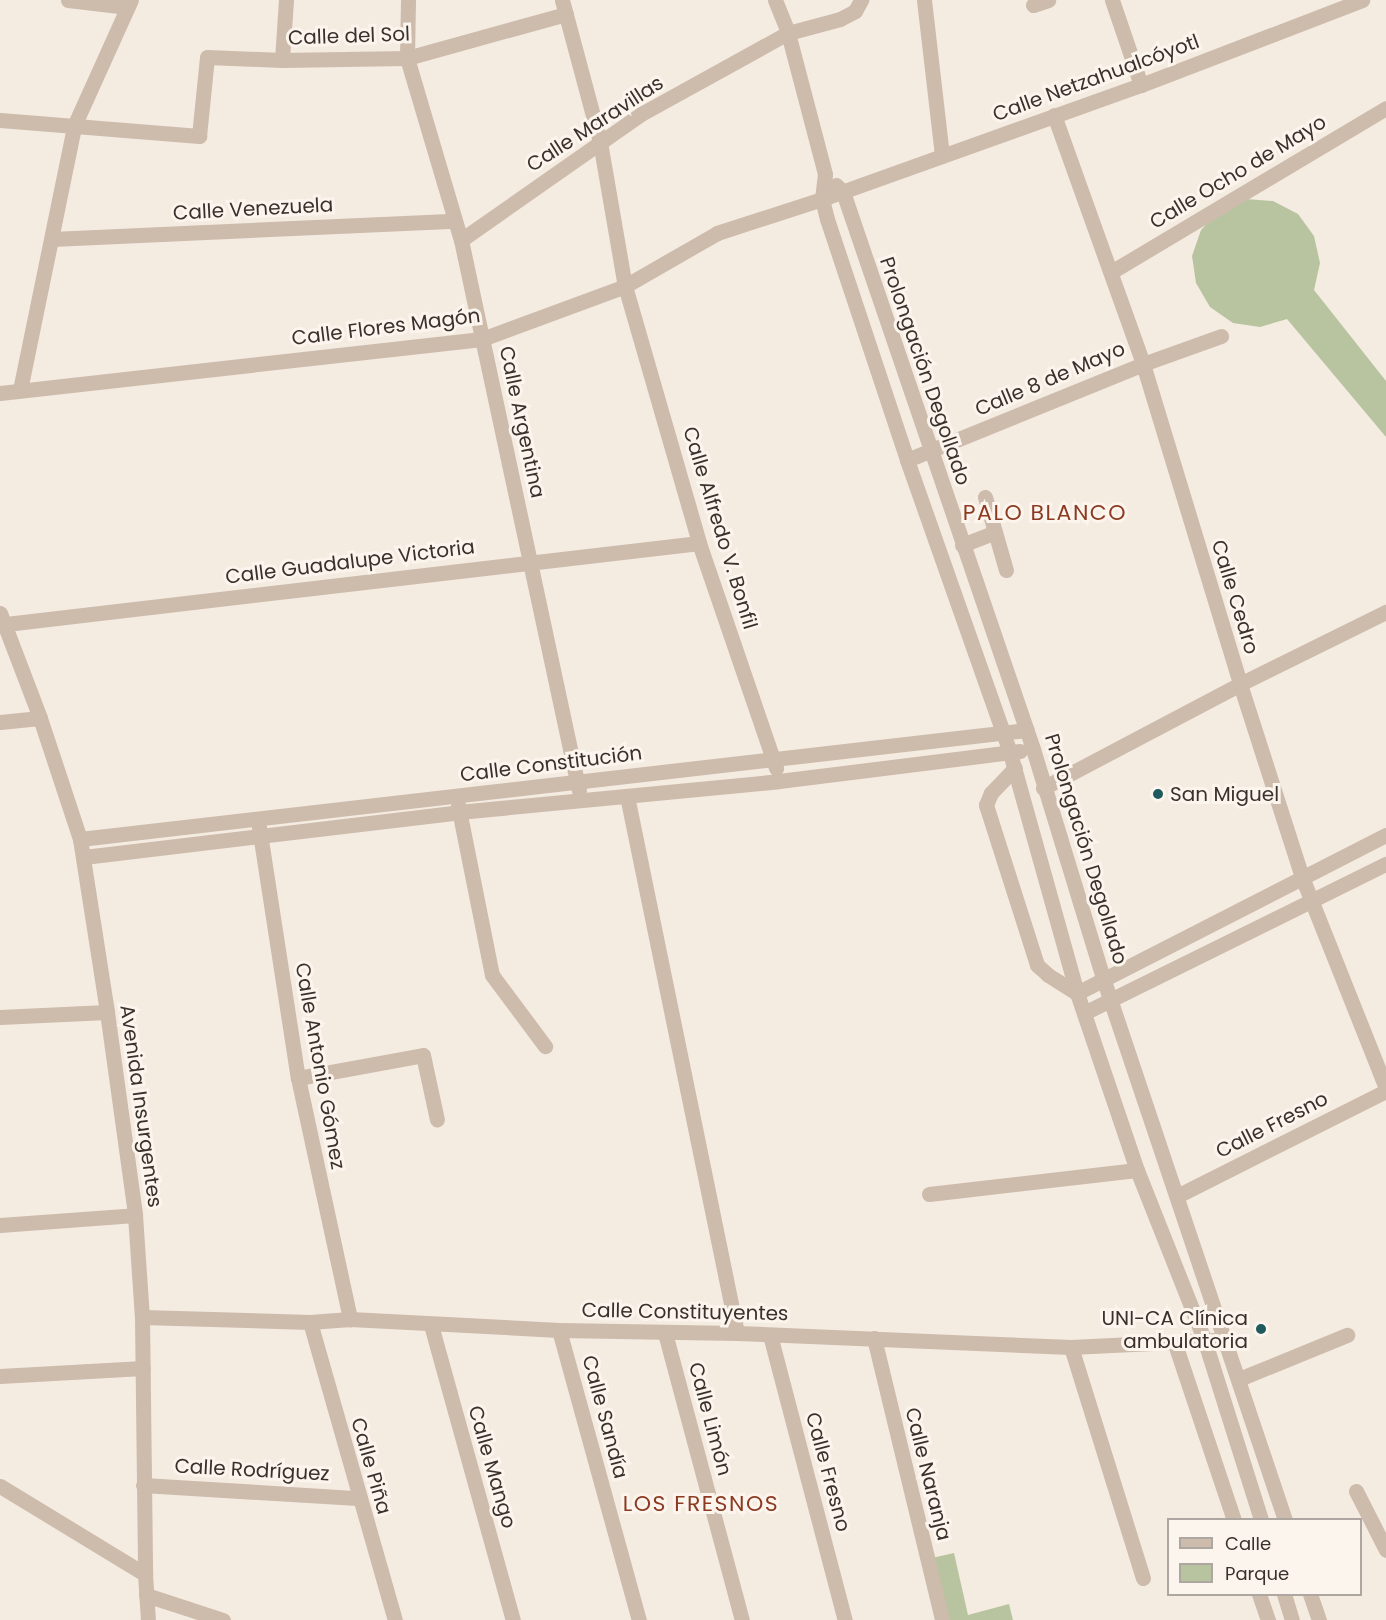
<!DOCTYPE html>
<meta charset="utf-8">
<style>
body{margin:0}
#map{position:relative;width:1386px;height:1620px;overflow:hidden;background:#f4ebe1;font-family:Poppins,sans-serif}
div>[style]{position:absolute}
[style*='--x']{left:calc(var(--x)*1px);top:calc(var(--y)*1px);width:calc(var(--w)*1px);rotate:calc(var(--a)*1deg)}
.green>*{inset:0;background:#b8c4a0}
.minor>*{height:15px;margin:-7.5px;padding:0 7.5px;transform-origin:7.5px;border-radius:7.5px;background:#cdbbac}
.dots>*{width:16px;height:16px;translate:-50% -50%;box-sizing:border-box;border:3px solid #fbf5ee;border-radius:50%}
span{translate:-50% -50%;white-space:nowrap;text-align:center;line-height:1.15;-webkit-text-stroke:6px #fbf5ee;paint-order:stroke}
.street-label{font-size:20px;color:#3b302b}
.poi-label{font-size:20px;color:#3b302b}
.left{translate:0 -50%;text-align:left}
.right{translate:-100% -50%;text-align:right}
.quarter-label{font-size:22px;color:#8c3b22;letter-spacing:1.5px}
.legend{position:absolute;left:1167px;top:1518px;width:195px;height:78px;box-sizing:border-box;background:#fbf5ee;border:2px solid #aea6a0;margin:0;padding:8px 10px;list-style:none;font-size:18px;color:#3b302b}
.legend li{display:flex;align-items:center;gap:12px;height:30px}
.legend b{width:30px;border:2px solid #aea6a0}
</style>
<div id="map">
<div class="green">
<div style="clip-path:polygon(1246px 199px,1273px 201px,1298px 214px,1314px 236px,1320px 263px,1314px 290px,1386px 381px,1386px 437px,1287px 319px,1260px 327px,1233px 323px,1210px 307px,1196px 283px,1192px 256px,1201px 230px,1220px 210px)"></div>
<div style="clip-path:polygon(954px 1553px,968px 1615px,1009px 1604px,1013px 1620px,948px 1620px,932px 1558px)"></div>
</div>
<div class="minor">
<div style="--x:68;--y:0;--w:60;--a:6.7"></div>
<div style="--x:408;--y:0;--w:58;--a:91"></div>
<div style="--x:407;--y:58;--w:190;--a:73.5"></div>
<div style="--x:461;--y:240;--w:563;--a:77.91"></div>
<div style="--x:562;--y:0;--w:147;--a:75"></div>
<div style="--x:600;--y:142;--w:146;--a:80.2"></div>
<div style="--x:625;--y:286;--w:267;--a:73.9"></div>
<div style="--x:699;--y:543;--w:238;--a:71.1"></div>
<div style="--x:775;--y:0;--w:35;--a:68"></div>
<div style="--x:788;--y:33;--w:146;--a:75.3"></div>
<div style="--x:825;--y:174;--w:25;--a:97"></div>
<div style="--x:822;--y:199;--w:21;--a:76"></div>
<div style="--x:827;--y:219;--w:254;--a:71.6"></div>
<div style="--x:907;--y:460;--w:311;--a:70.6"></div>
<div style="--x:1010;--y:753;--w:249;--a:74.4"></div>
<div style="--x:1077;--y:993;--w:187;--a:71.3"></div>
<div style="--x:1137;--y:1170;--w:185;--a:68.4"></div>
<div style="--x:1205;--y:1342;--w:187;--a:72.5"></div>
<div style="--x:924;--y:0;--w:157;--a:83.4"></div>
<div style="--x:1112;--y:0;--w:90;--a:71.2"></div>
<div style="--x:1033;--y:5;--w:16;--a:-18"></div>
<div style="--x:282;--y:60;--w:60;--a:-86.2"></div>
<div style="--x:1054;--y:115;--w:264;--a:70.3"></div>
<div style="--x:1143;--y:364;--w:334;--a:73.1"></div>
<div style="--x:1240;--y:684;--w:203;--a:72.2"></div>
<div style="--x:1302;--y:877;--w:227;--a:68.3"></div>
<div style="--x:0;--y:120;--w:200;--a:4.6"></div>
<div style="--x:199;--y:136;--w:79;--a:-84.2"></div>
<div style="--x:207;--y:57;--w:75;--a:2.3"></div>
<div style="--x:282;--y:60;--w:125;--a:-0.9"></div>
<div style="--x:407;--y:58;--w:165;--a:-15.5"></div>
<div style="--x:836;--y:185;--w:10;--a:45"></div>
<div style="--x:843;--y:192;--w:589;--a:71.16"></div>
<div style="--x:1033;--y:749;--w:243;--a:73"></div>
<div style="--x:1104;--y:981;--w:569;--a:71.44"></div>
<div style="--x:52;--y:239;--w:403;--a:-2.6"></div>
<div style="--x:461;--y:240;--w:220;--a:-35"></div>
<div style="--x:641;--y:114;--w:168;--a:-28.9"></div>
<div style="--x:788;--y:33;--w:54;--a:-15.1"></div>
<div style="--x:840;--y:19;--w:17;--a:-28"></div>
<div style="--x:855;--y:11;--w:13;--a:-61"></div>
<div style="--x:1111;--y:272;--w:320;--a:-30.8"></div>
<div style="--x:20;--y:390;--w:269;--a:-78.4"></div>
<div style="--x:74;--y:126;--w:138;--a:-65.7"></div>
<div style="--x:0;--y:393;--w:485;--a:-6.4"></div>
<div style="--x:482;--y:339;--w:153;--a:-20.3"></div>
<div style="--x:625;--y:286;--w:106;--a:-29.9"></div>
<div style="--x:717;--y:233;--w:110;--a:-17.9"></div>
<div style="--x:822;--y:199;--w:339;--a:-19.7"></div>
<div style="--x:1141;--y:85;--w:237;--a:-21"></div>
<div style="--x:907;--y:460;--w:255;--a:-22.1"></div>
<div style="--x:1143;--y:364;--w:83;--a:-19.7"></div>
<div style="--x:985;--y:497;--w:76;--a:74"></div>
<div style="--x:962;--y:545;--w:34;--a:-21"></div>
<div style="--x:0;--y:613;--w:112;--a:69.1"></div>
<div style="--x:40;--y:718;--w:127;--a:71.7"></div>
<div style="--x:80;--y:839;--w:175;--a:81.1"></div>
<div style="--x:107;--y:1012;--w:205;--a:82.1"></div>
<div style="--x:135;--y:1215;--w:102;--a:86.1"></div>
<div style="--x:142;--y:1317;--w:257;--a:89.3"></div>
<div style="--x:145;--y:1574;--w:46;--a:86.3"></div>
<div style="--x:6;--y:624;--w:698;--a:-6.67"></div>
<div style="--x:0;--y:722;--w:40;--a:-5.7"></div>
<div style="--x:1015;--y:768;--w:35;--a:134"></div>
<div style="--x:991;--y:793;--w:13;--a:113"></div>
<div style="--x:986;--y:805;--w:168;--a:72.3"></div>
<div style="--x:1037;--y:965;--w:15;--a:42"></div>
<div style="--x:1048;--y:975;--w:34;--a:32"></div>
<div style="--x:1077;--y:993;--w:347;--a:-27.1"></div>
<div style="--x:1043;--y:788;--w:223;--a:-27.8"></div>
<div style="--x:1240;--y:684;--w:163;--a:-26.3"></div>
<div style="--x:627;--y:796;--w:548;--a:78.42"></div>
<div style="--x:458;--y:805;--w:173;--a:78.7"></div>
<div style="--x:492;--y:975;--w:89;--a:53.3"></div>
<div style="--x:259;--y:827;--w:254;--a:81.2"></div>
<div style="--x:298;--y:1078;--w:247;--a:77.8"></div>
<div style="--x:80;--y:839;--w:953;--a:-6.57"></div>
<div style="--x:84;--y:857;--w:378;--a:-6.8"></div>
<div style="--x:459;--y:812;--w:321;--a:-5.5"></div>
<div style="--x:779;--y:781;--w:243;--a:-7.1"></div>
<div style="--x:1084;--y:1013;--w:337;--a:-26.3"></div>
<div style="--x:0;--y:1017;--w:107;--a:-2.7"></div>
<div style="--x:298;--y:1078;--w:127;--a:-10.4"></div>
<div style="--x:423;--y:1055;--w:66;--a:77.8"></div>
<div style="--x:929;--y:1194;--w:209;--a:-6.6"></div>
<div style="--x:1177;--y:1196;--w:234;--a:-26.7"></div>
<div style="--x:0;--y:1225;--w:135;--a:-4.2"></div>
<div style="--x:142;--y:1317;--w:168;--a:1.7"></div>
<div style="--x:310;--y:1322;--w:40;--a:-4.3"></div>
<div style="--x:350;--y:1319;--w:209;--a:3"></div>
<div style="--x:559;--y:1330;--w:178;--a:1"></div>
<div style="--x:737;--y:1333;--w:334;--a:2.4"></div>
<div style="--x:1071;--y:1347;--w:144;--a:-2.8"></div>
<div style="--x:310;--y:1322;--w:310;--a:74.1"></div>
<div style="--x:431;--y:1325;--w:306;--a:74.5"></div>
<div style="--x:559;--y:1330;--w:301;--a:74.6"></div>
<div style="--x:665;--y:1333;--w:297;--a:75"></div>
<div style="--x:770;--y:1335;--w:295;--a:75.3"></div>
<div style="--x:874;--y:1338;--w:290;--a:76.4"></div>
<div style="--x:1175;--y:1344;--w:186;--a:71.5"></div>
<div style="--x:1071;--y:1347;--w:242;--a:72.7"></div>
<div style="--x:0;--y:1376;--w:143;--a:-3.2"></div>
<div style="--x:1239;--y:1379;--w:117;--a:-22.2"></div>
<div style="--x:143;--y:1485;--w:215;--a:3.5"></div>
<div style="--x:0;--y:1486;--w:170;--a:31.3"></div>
<div style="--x:1356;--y:1491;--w:66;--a:63"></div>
<div style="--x:1259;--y:1594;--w:28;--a:71"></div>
<div style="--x:1284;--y:1594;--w:27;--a:73"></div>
<div style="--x:1310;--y:1594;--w:28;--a:71"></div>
<div style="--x:146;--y:1595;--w:81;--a:18"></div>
</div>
<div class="dots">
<div style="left:1158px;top:794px;background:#1f5a5e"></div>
<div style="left:1261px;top:1329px;background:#1f5a5e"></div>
</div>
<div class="street-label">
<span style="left:349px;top:36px;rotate:-2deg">Calle del Sol</span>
<span style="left:1096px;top:78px;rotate:-20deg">Calle Netzahualcóyotl</span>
<span style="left:595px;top:124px;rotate:-33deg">Calle Maravillas</span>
<span style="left:1238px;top:172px;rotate:-31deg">Calle Ocho de Mayo</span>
<span style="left:253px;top:209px;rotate:-3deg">Calle Venezuela</span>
<span style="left:386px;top:327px;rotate:-7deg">Calle Flores Magón</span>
<span style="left:925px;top:371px;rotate:71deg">Prolongación Degollado</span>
<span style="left:1050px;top:379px;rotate:-23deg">Calle 8 de Mayo</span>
<span style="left:522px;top:422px;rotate:78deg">Calle Argentina</span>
<span style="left:720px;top:528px;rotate:73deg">Calle Alfredo V. Bonfil</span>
<span style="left:350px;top:562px;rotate:-7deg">Calle Guadalupe Victoria</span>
<span style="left:1235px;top:597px;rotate:73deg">Calle Cedro</span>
<span style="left:551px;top:764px;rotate:-7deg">Calle Constitución</span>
<span style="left:1086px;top:849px;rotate:73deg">Prolongación Degollado</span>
<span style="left:320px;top:1066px;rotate:80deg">Calle Antonio Gómez</span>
<span style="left:141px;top:1106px;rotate:82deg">Avenida Insurgentes</span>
<span style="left:1272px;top:1125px;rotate:-27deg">Calle Fresno</span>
<span style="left:685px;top:1312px;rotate:1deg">Calle Constituyentes</span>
<span style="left:605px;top:1417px;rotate:75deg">Calle Sandía</span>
<span style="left:710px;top:1419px;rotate:75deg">Calle Limón</span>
<span style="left:371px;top:1466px;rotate:74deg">Calle Piña</span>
<span style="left:492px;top:1467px;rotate:74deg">Calle Mango</span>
<span style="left:252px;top:1470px;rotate:3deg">Calle Rodríguez</span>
<span style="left:828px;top:1472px;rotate:75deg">Calle Fresno</span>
<span style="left:928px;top:1474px;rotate:76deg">Calle Naranja</span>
</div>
<div class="poi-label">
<span class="left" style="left:1170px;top:794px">San Miguel</span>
<span class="right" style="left:1248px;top:1330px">UNI-CA Clínica<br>ambulatoria</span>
</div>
<div class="quarter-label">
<span style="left:1045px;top:513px">PALO BLANCO</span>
<span style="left:701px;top:1504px">LOS FRESNOS</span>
</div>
<ul class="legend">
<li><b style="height:8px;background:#cdbbac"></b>Calle</li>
<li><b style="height:16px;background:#b8c4a0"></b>Parque</li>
</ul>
</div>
